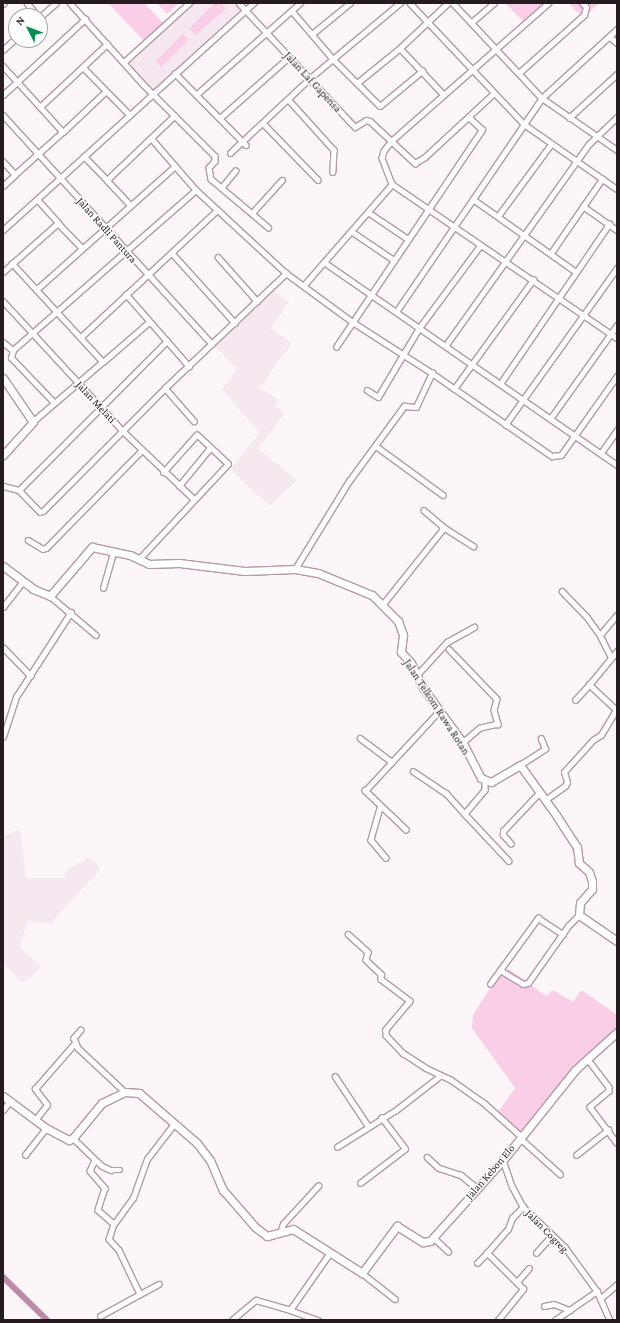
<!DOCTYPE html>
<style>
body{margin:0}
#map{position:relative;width:620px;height:1323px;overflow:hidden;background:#fcf6f9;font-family:"Crimson Pro",serif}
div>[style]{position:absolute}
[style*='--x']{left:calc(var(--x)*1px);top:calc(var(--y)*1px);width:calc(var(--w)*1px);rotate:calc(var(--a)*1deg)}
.built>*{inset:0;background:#f6e8f0}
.green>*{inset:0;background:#f9cee6;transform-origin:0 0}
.canal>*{height:6px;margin:-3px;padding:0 3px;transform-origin:3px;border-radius:3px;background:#bd8ba8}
.roads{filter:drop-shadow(1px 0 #b499a8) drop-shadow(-1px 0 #b499a8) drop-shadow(0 1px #b499a8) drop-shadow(0 -1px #b499a8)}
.street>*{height:4.5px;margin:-2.25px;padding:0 2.25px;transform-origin:2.25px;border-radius:2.25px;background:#fff}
.secondary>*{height:7px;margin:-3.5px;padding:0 3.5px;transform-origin:3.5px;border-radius:3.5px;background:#fff}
span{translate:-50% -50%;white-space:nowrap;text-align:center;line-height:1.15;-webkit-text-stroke:3px #fff;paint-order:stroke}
.street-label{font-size:11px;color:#251b21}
.frame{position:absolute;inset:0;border:4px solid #251b21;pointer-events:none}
.north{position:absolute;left:8px;top:8px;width:40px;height:40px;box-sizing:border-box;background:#fff;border:1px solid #a8a4a6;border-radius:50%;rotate:312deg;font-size:11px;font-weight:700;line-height:16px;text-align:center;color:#251b21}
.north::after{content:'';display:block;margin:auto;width:14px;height:18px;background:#008f4e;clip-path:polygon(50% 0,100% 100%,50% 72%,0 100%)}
</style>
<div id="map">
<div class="built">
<div style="clip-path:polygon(191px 3px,236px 3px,241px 9px,153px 90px,127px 61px)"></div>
<div style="clip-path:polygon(274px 291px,289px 302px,270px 328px,292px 343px,259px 388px,279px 400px,275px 406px,284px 414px,258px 449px,297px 480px,270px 506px,230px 469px,260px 433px,222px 390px,237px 369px,215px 346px)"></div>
<div style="clip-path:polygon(20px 829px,26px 878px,65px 878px,66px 871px,90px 857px,101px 869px,57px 916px,53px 924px,28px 921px,19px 947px,41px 966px,29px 979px,22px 983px,3px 963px,3px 837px)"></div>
</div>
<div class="green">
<div style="clip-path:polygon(108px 3px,144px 3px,163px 23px,144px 41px)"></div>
<div style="clip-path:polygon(157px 3px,179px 3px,167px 14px)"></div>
<div style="clip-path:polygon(215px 3px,221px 3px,226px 9px,195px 35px,189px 29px)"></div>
<div style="clip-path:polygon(507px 3px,551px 3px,525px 23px,506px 4px)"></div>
<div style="clip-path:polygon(568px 3px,599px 3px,584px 18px)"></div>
<div style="left:183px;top:34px;width:8px;height:39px;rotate:45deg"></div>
<div style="clip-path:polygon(509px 969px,546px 996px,553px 990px,573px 1002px,581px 990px,617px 1015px,617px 1030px,519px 1138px,494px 1118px,515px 1088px,472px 1028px,473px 1015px,497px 977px)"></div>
</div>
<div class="canal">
<div style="--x:3;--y:1277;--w:62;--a:44.3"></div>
</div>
<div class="roads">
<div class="street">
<div style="--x:27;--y:3;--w:17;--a:50"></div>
<div style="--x:70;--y:3;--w:109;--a:48"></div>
<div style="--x:143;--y:84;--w:102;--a:45"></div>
<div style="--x:215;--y:156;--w:5;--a:90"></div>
<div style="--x:215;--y:161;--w:9;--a:131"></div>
<div style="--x:209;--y:168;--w:11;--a:80"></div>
<div style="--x:211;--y:179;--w:75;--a:40.1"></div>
<div style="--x:239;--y:3;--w:170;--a:46.9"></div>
<div style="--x:355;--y:127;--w:13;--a:-32"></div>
<div style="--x:366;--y:120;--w:4;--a:14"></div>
<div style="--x:370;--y:121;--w:62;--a:43"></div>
<div style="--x:415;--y:163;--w:12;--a:-31"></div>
<div style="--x:425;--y:157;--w:93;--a:-42.8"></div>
<div style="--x:410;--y:3;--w:166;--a:46.7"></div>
<div style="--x:524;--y:124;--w:113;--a:35"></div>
<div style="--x:453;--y:3;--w:130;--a:46.9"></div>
<div style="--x:542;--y:98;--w:91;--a:34.7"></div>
<div style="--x:549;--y:3;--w:209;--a:138.7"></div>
<div style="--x:392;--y:141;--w:13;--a:129"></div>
<div style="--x:384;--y:151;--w:7;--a:106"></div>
<div style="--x:382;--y:158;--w:28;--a:69"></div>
<div style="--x:392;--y:184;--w:273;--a:34.4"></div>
<div style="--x:3;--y:4;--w:1;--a:-45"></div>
<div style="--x:292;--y:11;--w:63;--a:49.5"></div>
<div style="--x:333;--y:59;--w:66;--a:45"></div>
<div style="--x:380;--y:106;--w:55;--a:-39.8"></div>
<div style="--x:40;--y:17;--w:21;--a:-41"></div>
<div style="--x:472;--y:22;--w:29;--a:-41"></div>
<div style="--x:312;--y:34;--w:49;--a:-39.2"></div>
<div style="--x:610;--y:37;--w:9;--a:41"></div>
<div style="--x:400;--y:48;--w:64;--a:46.9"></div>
<div style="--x:3;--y:50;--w:18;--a:-43"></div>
<div style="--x:124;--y:62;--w:88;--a:-42.2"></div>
<div style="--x:3;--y:66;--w:89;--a:47.7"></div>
<div style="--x:63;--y:132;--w:64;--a:138.1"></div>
<div style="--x:15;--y:175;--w:18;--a:-133"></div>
<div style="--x:83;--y:67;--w:66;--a:45.6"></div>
<div style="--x:175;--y:73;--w:101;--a:45.4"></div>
<div style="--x:519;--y:73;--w:87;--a:-41.7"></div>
<div style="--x:584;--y:15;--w:8;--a:-76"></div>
<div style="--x:586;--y:7;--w:6;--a:-135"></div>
<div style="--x:357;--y:83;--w:55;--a:-39.1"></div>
<div style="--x:400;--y:48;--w:66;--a:-43.2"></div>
<div style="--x:3;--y:95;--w:112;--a:-42.8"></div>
<div style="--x:196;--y:95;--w:139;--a:-41.5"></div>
<div style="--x:288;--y:99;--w:69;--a:48"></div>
<div style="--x:334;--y:150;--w:22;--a:93"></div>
<div style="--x:40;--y:107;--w:92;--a:-43.2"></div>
<div style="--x:3;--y:115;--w:310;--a:47.6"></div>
<div style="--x:220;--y:118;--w:92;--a:-41.5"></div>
<div style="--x:569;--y:118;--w:65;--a:-42.5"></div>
<div style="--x:263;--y:123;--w:79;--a:46"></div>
<div style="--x:63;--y:132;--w:59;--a:-43.6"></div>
<div style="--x:151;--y:138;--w:69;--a:49.1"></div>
<div style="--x:196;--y:190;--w:122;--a:42.7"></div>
<div style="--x:286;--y:273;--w:84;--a:36.3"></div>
<div style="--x:354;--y:323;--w:93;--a:32.7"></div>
<div style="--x:432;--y:373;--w:146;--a:34.7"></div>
<div style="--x:552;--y:456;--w:9;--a:-6"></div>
<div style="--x:561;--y:455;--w:97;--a:-54.7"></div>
<div style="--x:230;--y:153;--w:108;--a:-43.1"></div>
<div style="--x:309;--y:79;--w:119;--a:-39.9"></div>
<div style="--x:84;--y:156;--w:33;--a:46"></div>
<div style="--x:107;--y:180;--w:93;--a:-43.7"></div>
<div style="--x:107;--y:180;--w:34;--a:47"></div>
<div style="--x:3;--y:186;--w:16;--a:-43"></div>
<div style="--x:222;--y:187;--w:21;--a:-51"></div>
<div style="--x:473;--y:199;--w:126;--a:35.3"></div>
<div style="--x:583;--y:206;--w:42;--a:35.2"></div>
<div style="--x:253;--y:212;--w:43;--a:-47.8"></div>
<div style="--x:368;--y:212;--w:48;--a:34"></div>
<div style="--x:498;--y:216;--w:89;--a:-53.6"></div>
<div style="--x:58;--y:223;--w:35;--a:46"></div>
<div style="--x:3;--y:230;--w:338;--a:-42.2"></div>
<div style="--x:351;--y:231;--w:52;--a:34"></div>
<div style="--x:172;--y:253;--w:94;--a:48"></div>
<div style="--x:551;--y:253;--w:90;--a:-55.4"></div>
<div style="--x:218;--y:257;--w:59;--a:48.4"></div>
<div style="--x:324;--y:262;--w:356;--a:34.7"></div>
<div style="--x:12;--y:263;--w:134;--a:47.4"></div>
<div style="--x:103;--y:362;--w:92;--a:139.4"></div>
<div style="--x:3;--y:272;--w:74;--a:-41.7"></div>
<div style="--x:58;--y:223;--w:31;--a:-132"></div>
<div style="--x:304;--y:285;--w:134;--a:-48.9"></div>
<div style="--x:36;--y:290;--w:186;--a:-41.7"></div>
<div style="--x:126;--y:294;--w:96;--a:48.8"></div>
<div style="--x:3;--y:301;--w:177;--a:47.3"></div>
<div style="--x:123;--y:431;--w:98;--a:43.8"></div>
<div style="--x:396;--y:312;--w:259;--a:-55.7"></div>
<div style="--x:542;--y:98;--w:102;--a:-42.6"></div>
<div style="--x:81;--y:337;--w:186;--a:-43"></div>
<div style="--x:3;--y:342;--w:13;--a:39"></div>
<div style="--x:446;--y:345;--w:247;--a:-54.6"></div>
<div style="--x:589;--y:144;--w:39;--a:-44"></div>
<div style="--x:336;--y:347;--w:262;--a:-56.1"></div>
<div style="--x:482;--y:130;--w:18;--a:-137"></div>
<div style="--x:103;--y:362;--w:61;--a:-41"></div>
<div style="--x:500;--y:384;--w:194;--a:-55.7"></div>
<div style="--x:165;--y:388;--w:44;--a:48.7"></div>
<div style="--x:454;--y:389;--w:135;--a:-54.1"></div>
<div style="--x:367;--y:390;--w:13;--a:32"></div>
<div style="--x:378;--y:397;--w:80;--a:-59.3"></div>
<div style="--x:419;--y:328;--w:102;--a:-53.4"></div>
<div style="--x:54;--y:403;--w:62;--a:-133.7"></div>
<div style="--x:11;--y:358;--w:8;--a:-76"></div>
<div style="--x:13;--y:350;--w:243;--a:-41.2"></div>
<div style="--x:550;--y:419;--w:115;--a:-54.5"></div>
<div style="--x:505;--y:425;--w:193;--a:-54.5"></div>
<div style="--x:376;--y:446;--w:83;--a:36.2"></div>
<div style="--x:601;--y:453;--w:28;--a:-55"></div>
<div style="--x:3;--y:486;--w:16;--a:14"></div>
<div style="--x:19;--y:490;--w:30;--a:46"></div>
<div style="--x:40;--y:512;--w:3;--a:-18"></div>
<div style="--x:43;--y:511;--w:173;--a:-45.2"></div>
<div style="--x:165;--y:388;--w:167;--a:-43.5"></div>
<div style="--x:179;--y:486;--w:49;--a:-50.8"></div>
<div style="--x:19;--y:490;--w:210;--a:-45.2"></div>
<div style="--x:443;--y:527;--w:36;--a:32"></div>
<div style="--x:28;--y:540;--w:17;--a:31"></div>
<div style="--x:43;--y:549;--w:3;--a:-18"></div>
<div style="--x:46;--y:548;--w:137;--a:-45.6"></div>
<div style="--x:139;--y:559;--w:130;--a:-46.9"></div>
<div style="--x:228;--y:464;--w:42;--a:-136.9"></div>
<div style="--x:197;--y:435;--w:50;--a:131.7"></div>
<div style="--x:295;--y:569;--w:103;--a:-58.5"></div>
<div style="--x:349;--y:481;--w:93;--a:-53.7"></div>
<div style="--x:404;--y:406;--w:12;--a:5"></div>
<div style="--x:416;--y:407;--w:38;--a:-65"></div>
<div style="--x:103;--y:588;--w:37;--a:-74"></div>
<div style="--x:562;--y:591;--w:36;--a:46"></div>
<div style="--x:587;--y:617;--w:22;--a:54"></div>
<div style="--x:600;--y:635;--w:25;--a:63"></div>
<div style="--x:50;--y:596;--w:60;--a:40.3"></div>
<div style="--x:383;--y:604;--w:95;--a:-51.4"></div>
<div style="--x:442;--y:530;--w:3;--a:-72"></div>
<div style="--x:443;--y:527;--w:25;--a:-140"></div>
<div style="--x:3;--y:607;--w:33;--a:-52"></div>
<div style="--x:600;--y:635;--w:26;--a:-50"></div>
<div style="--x:3;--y:647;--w:40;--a:46"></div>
<div style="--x:449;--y:649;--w:69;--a:46.2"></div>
<div style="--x:497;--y:699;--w:11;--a:105"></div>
<div style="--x:494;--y:710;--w:15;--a:74"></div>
<div style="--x:498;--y:724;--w:18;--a:167"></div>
<div style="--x:480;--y:728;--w:23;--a:139"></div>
<div style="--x:417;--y:675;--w:45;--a:-47.7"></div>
<div style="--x:447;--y:642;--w:31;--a:-29"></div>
<div style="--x:575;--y:700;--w:21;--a:-47"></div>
<div style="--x:616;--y:710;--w:37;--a:-137"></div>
<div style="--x:589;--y:685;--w:44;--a:-50.5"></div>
<div style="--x:3;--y:737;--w:42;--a:-72"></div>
<div style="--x:16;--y:697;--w:101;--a:-57.1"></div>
<div style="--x:360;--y:738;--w:40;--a:37"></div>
<div style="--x:520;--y:765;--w:30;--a:-33"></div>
<div style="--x:545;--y:749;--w:11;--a:-112"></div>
<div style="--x:413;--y:771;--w:40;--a:34"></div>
<div style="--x:446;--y:793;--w:28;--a:48"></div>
<div style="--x:485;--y:781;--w:9;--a:90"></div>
<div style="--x:485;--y:790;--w:31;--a:130"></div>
<div style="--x:465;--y:814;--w:64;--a:46.9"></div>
<div style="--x:545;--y:800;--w:24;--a:-35"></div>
<div style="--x:565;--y:786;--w:4;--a:-63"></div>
<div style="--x:567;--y:782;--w:10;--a:-107"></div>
<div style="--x:564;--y:772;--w:43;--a:-47.8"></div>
<div style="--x:593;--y:740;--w:9;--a:-32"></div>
<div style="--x:601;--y:735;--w:31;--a:-59"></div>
<div style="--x:380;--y:808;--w:33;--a:106"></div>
<div style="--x:371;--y:840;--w:23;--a:50"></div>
<div style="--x:406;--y:830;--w:57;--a:-136.4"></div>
<div style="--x:365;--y:791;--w:109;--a:-47.2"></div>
<div style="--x:511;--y:844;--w:12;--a:-132"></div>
<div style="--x:503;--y:835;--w:4;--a:-90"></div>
<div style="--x:503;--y:831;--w:52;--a:-46.5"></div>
<div style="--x:348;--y:934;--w:27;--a:42"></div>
<div style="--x:368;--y:952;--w:8;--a:104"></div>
<div style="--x:366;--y:960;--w:21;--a:43"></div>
<div style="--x:381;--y:974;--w:5;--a:90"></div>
<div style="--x:381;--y:979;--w:36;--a:37"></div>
<div style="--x:410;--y:1001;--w:38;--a:130"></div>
<div style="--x:386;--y:1030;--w:5;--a:90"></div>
<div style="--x:386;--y:1035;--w:25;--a:47"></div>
<div style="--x:403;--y:1053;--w:27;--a:33"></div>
<div style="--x:426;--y:1068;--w:26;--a:25"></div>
<div style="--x:450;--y:1079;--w:42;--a:35.2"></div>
<div style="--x:484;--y:1103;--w:50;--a:41.7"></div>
<div style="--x:500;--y:970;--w:27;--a:31"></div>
<div style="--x:523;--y:984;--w:5;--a:-11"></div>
<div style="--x:528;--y:983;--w:70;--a:-54.9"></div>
<div style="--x:568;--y:926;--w:16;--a:-45"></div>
<div style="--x:490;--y:984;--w:82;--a:-54"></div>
<div style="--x:538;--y:918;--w:30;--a:33"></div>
<div style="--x:81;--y:1030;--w:11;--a:131"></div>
<div style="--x:74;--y:1038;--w:11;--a:68"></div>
<div style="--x:78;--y:1048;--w:64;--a:43.1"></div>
<div style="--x:587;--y:1058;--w:36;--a:53"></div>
<div style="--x:609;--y:1087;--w:4;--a:90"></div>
<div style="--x:609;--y:1091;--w:25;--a:140"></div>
<div style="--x:590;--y:1107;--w:45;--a:53.1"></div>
<div style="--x:335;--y:1076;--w:61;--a:56.3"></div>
<div style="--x:3;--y:1110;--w:11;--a:-52"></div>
<div style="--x:35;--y:1120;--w:19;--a:-51"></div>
<div style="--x:47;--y:1105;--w:20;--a:-127"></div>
<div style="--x:35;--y:1089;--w:61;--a:-49"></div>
<div style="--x:73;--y:1138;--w:40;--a:44"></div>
<div style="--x:102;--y:1166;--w:10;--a:24"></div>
<div style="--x:111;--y:1170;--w:9;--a:0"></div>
<div style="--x:520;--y:1138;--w:54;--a:42"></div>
<div style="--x:337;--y:1147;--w:70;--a:-32.1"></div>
<div style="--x:396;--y:1110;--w:56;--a:-37.7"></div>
<div style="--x:25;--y:1155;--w:34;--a:-52"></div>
<div style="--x:576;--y:1155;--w:41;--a:-38"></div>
<div style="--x:427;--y:1157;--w:16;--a:43"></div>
<div style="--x:439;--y:1168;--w:23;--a:18"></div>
<div style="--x:461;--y:1175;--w:21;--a:39"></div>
<div style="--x:95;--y:1160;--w:12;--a:114"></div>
<div style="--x:90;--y:1171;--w:23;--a:49"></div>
<div style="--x:105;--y:1188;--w:23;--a:108"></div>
<div style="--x:98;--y:1210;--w:21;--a:41"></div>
<div style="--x:114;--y:1224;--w:16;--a:108"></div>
<div style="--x:109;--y:1239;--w:15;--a:48"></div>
<div style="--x:119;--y:1250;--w:49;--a:64.5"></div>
<div style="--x:140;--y:1294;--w:21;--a:-28"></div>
<div style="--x:503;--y:1160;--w:28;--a:71"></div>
<div style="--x:512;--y:1186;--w:24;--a:62"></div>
<div style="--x:523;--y:1207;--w:58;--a:43.6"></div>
<div style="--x:565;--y:1247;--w:54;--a:54"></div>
<div style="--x:597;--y:1291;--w:32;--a:66"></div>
<div style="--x:360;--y:1183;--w:56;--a:-37.1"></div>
<div style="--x:405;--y:1149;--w:39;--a:-127"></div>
<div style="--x:114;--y:1224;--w:32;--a:-54"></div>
<div style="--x:133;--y:1198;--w:41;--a:-70.3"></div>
<div style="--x:147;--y:1159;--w:44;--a:-52.4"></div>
<div style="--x:280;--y:1233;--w:9;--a:-72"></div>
<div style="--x:283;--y:1224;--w:52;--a:-47.4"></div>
<div style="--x:433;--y:1237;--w:21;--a:43"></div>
<div style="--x:536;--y:1253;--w:24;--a:-48"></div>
<div style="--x:477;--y:1263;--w:14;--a:-45"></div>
<div style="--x:362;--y:1273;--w:42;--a:38.2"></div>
<div style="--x:517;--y:1282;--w:18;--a:-49"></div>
<div style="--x:600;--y:1299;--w:23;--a:-41"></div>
<div style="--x:544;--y:1306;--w:10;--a:-11"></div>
<div style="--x:554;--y:1304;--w:17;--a:21"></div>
<div style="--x:290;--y:1310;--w:30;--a:20"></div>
<div style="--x:100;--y:1316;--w:46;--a:-28.8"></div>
<div style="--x:232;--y:1320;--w:31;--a:-40"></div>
<div style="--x:256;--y:1300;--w:35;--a:16"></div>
<div style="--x:290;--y:1310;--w:68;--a:-55.1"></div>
<div style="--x:498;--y:1320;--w:40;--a:-51"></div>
<div style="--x:523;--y:1289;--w:51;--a:-135"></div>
<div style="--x:487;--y:1253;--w:32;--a:-49"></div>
<div style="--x:508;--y:1229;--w:12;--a:-70"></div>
<div style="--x:512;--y:1218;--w:16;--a:-45"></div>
<div style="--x:555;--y:1320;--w:51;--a:-34.6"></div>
</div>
<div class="secondary">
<div style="--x:3;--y:378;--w:53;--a:55.7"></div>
<div style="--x:33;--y:422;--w:45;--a:132.3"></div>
<div style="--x:3;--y:566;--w:38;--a:37"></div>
<div style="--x:33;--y:589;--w:18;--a:22"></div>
<div style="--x:50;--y:596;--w:65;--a:-49.4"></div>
<div style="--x:92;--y:547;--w:39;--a:12"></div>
<div style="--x:130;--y:555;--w:21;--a:25"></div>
<div style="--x:149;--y:564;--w:30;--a:-2"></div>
<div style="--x:179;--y:563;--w:66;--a:6.9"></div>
<div style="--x:245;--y:571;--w:50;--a:-2.3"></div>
<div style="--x:295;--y:569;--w:23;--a:10"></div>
<div style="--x:318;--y:573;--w:58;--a:22.2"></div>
<div style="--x:372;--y:595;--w:37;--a:45"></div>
<div style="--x:398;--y:621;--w:15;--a:70"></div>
<div style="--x:403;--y:635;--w:17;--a:97"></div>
<div style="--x:401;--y:652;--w:15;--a:48"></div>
<div style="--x:411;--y:663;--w:28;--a:64"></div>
<div style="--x:423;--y:688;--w:68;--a:54"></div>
<div style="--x:463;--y:743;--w:39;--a:63"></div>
<div style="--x:481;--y:778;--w:11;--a:22"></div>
<div style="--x:491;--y:782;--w:34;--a:-30"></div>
<div style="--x:520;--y:765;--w:62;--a:54.2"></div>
<div style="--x:556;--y:815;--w:38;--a:57"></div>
<div style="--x:577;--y:847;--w:16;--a:83"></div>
<div style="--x:579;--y:863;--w:13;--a:42"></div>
<div style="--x:589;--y:872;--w:9;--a:72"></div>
<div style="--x:592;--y:881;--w:8;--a:90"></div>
<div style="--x:592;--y:889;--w:18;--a:131"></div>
<div style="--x:580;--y:903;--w:12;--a:95"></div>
<div style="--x:579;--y:915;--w:46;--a:34.4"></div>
<div style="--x:3;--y:1096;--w:54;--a:36.7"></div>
<div style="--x:46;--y:1128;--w:26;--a:28"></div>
<div style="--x:69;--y:1140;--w:4;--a:-27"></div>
<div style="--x:73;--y:1138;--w:45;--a:-50.4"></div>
<div style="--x:102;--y:1103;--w:25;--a:-26"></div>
<div style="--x:125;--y:1092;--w:14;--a:4"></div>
<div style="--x:139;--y:1093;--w:77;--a:40.8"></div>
<div style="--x:197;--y:1143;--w:21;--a:53"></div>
<div style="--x:210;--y:1160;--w:33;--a:67"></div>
<div style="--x:223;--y:1190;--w:49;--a:49.1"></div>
<div style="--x:255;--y:1227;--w:15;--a:37"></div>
<div style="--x:267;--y:1236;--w:27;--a:-15"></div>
<div style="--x:293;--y:1229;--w:82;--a:32.5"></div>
<div style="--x:362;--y:1273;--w:59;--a:-53.3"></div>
<div style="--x:397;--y:1226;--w:31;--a:32"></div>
<div style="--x:423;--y:1242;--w:7;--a:-8"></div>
<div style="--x:430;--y:1241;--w:109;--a:-48"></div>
<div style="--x:503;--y:1160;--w:115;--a:-51.3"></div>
<div style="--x:575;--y:1070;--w:57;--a:-42.1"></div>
</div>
</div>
<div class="street-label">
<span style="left:313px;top:82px;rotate:47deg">Jalan Laf Gapensa</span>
<span style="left:107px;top:230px;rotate:48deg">Jalan Radli Pantura</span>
<span style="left:96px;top:402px;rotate:47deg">Jalan Melati</span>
<span style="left:437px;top:707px;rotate:57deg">Jalan Telkom Rawa Rotan</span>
<span style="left:490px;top:1172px;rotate:-49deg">Jalan Kebon Elo</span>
<span style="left:547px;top:1231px;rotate:45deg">Jalan Cogreg</span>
</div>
<div class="frame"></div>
<div class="north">N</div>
</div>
